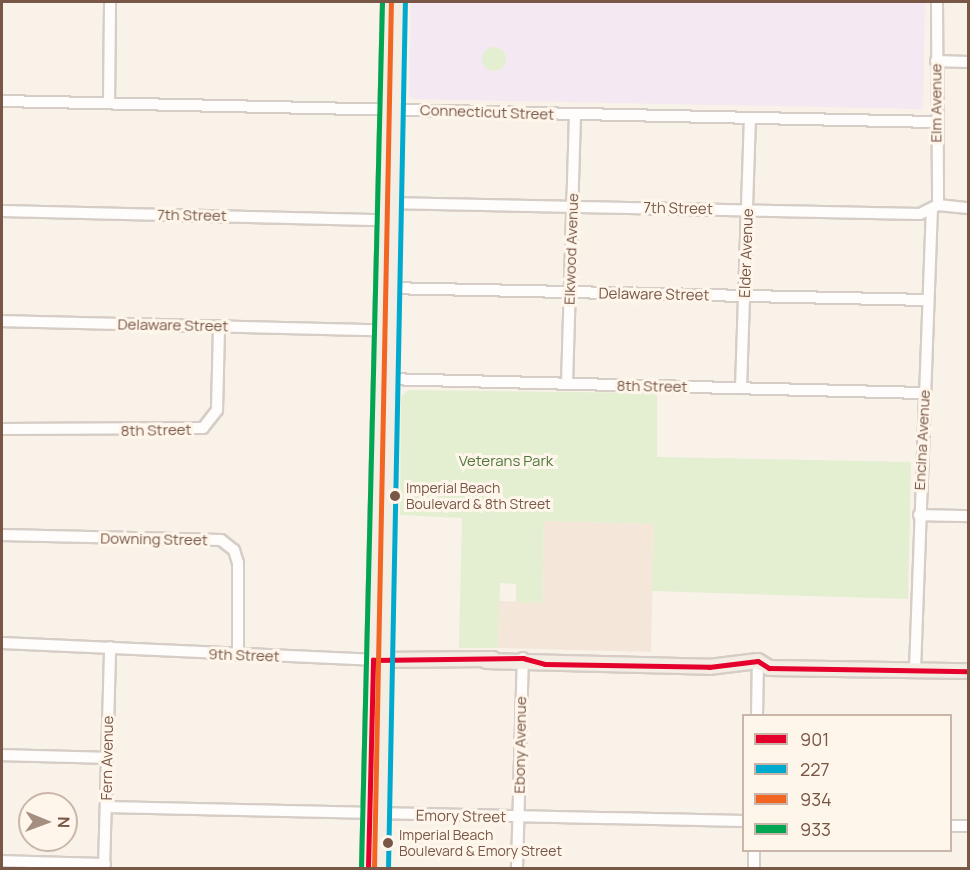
<!DOCTYPE html>
<style>
body{margin:0}
#map{position:relative;width:970px;height:870px;overflow:hidden;background:#f8f2e9;font-family:Manrope,sans-serif}
div>[style]{position:absolute}
[style*='--x']{left:calc(var(--x)*1px);top:calc(var(--y)*1px);width:calc(var(--w)*1px);rotate:calc(var(--a)*1deg)}
.residential>*{inset:0;background:#f4e7d9}
.education>*{inset:0;background:#f4e8f2}
.green>*{inset:0;background:#e4efd2}
.round{border-radius:50%}
.roads{filter:drop-shadow(2px 0 #d6cdc6) drop-shadow(-2px 0 #d6cdc6) drop-shadow(0 2px #d6cdc6) drop-shadow(0 -2px #d6cdc6)}
.minor>*{height:10px;margin:-5px;padding:0 5px;transform-origin:5px;border-radius:5px;background:#fefdfc}
.major>*{height:14px;margin:-7px;padding:0 7px;transform-origin:7px;border-radius:7px;background:#f3ede4}
.bus-1>*{height:4.5px;margin:-2.25px;padding:0 2.25px;transform-origin:2.25px;border-radius:2.25px;background:#e4002b}
.bus-2>*{height:4.5px;margin:-2.25px;padding:0 2.25px;transform-origin:2.25px;border-radius:2.25px;background:#00a9ce}
.bus-3>*{height:4.5px;margin:-2.25px;padding:0 2.25px;transform-origin:2.25px;border-radius:2.25px;background:#f26522}
.bus-4>*{height:4.5px;margin:-2.25px;padding:0 2.25px;transform-origin:2.25px;border-radius:2.25px;background:#00a651}
.dots>*{width:16px;height:16px;translate:-50% -50%;box-sizing:border-box;border:3px solid #fff6eb;border-radius:50%}
span{translate:-50% -50%;white-space:nowrap;text-align:center;line-height:1.15;-webkit-text-stroke:6px #fff6eb;paint-order:stroke}
.bus-label{font-size:14px;color:#785747}
.left{translate:0 -50%;text-align:left}
.street-label{font-size:15px;color:#785747}
.park-label{font-size:15px;color:#4f793c}
.frame{position:absolute;inset:0;border:3px solid #785747;pointer-events:none}
.legend{position:absolute;left:742px;top:714px;width:210px;height:138px;box-sizing:border-box;background:#fff6eb;border:2px solid #c9b6a9;margin:0;padding:8px 10px;list-style:none;font-size:18px;color:#785747}
.legend li{display:flex;align-items:center;gap:12px;height:30px}
.legend b{width:30px;border:2px solid #c9b6a9}
.north{position:absolute;left:18px;top:792px;width:60px;height:60px;box-sizing:border-box;background:#fff6eb;border:2px solid #c9b6a9;border-radius:50%;rotate:91deg;font-size:16px;font-weight:700;line-height:24px;text-align:center;color:#785747}
.north::after{content:'';display:block;margin:auto;width:21px;height:27px;background:#a58d80;clip-path:polygon(50% 0,100% 100%,50% 72%,0 100%)}
</style>
<div id="map">
<div class="residential">
<div style="clip-path:polygon(544px 521px,654px 524px,651px 652px,498px 648px,499px 601px,542px 602px)"></div>
</div>
<div class="education">
<div style="clip-path:polygon(411px 2px,925px 2px,923px 109px,413px 99px,409px 95px)"></div>
</div>
<div class="green">
<div class="round" style="left:482px;top:47px;width:24px;height:24px"></div>
<div style="clip-path:polygon(408px 390px,657px 393px,657px 457px,911px 462px,908px 599px,652px 591px,654px 524px,544px 521px,542px 603px,516px 602px,516px 584px,500px 583px,498px 648px,459px 648px,462px 518px,400px 515px,401px 397px)"></div>
</div>
<div class="roads">
<div class="minor">
<div style="--x:937;--y:2;--w:203;--a:89.7"></div>
<div style="--x:936;--y:61;--w:32;--a:2"></div>
<div style="--x:2;--y:101;--w:934;--a:1.29"></div>
<div style="--x:109;--y:103;--w:101;--a:-89.4"></div>
<div style="--x:387;--y:203;--w:533;--a:1.18"></div>
<div style="--x:920;--y:214;--w:20;--a:-27"></div>
<div style="--x:938;--y:205;--w:30;--a:6"></div>
<div style="--x:2;--y:211;--w:381;--a:1.4"></div>
<div style="--x:387;--y:288;--w:540;--a:1.27"></div>
<div style="--x:2;--y:321;--w:379;--a:1.4"></div>
<div style="--x:385;--y:379;--w:539;--a:1.49"></div>
<div style="--x:567;--y:384;--w:270;--a:-88.3"></div>
<div style="--x:741;--y:388;--w:270;--a:-88.1"></div>
<div style="--x:2;--y:429;--w:201;--a:-0.3"></div>
<div style="--x:203;--y:428;--w:23;--a:-52"></div>
<div style="--x:217;--y:410;--w:83;--a:-88.6"></div>
<div style="--x:919;--y:515;--w:49;--a:1.2"></div>
<div style="--x:2;--y:535;--w:219;--a:1.3"></div>
<div style="--x:221;--y:540;--w:16;--a:38"></div>
<div style="--x:234;--y:550;--w:14;--a:73"></div>
<div style="--x:238;--y:563;--w:92;--a:90"></div>
<div style="--x:2;--y:643;--w:371;--a:2.6"></div>
<div style="--x:915;--y:670;--w:459;--a:-87.9"></div>
<div style="--x:757;--y:716;--w:55;--a:-89"></div>
<div style="--x:2;--y:755;--w:105;--a:1.6"></div>
<div style="--x:106;--y:807;--w:638;--a:1.26"></div>
<div style="--x:950;--y:826;--w:18;--a:0"></div>
<div style="--x:2;--y:861;--w:103;--a:1.7"></div>
<div style="--x:104;--y:868;--w:221;--a:-88.4"></div>
<div style="--x:517;--y:868;--w:210;--a:-88.4"></div>
<div style="--x:754;--y:868;--w:18;--a:-90"></div>
</div>
<div class="major">
<div style="--x:375;--y:660;--w:118;--a:-0.5"></div>
<div style="--x:486;--y:661;--w:223;--a:1.5"></div>
<div style="--x:709;--y:667;--w:49;--a:-7"></div>
<div style="--x:758;--y:661;--w:13;--a:32"></div>
<div style="--x:769;--y:668;--w:199;--a:0.9"></div>
<div style="--x:368;--y:868;--w:866;--a:-88.61"></div>
<div style="--x:381;--y:868;--w:866;--a:-88.88"></div>
</div>
</div>
<div class="bus-1">
<div style="--x:373;--y:660;--w:150;--a:-0.8"></div>
<div style="--x:523;--y:658;--w:23;--a:15"></div>
<div style="--x:545;--y:664;--w:164;--a:1"></div>
<div style="--x:709;--y:667;--w:49;--a:-7"></div>
<div style="--x:758;--y:661;--w:13;--a:32"></div>
<div style="--x:769;--y:668;--w:199;--a:0.9"></div>
<div style="--x:368;--y:868;--w:208;--a:-88.6"></div>
</div>
<div class="bus-2">
<div style="--x:388;--y:868;--w:866;--a:-88.88"></div>
</div>
<div class="bus-3">
<div style="--x:374;--y:868;--w:866;--a:-88.88"></div>
</div>
<div class="bus-4">
<div style="--x:361;--y:868;--w:866;--a:-88.61"></div>
</div>
<div class="dots">
<div style="left:395px;top:496px;background:#785747"></div>
<div style="left:388px;top:843px;background:#785747"></div>
</div>
<div class="bus-label">
<span class="left" style="left:406px;top:496px">Imperial Beach<br>Boulevard &amp; 8th Street</span>
<span class="left" style="left:399px;top:843px">Imperial Beach<br>Boulevard &amp; Emory Street</span>
</div>
<div class="street-label">
<span style="left:936px;top:103px;rotate:-90deg">Elm Avenue</span>
<span style="left:487px;top:112px;rotate:2deg">Connecticut Street</span>
<span style="left:678px;top:208px;rotate:1deg">7th Street</span>
<span style="left:192px;top:215px;rotate:1deg">7th Street</span>
<span style="left:571px;top:249px;rotate:-88deg">Elkwood Avenue</span>
<span style="left:746px;top:253px;rotate:-88deg">Elder Avenue</span>
<span style="left:654px;top:294px;rotate:1deg">Delaware Street</span>
<span style="left:173px;top:325px;rotate:1deg">Delaware Street</span>
<span style="left:652px;top:386px;rotate:1deg">8th Street</span>
<span style="left:156px;top:430px;rotate:-1deg">8th Street</span>
<span style="left:922px;top:440px;rotate:-87deg">Encina Avenue</span>
<span style="left:154px;top:539px;rotate:1deg">Downing Street</span>
<span style="left:244px;top:655px;rotate:2deg">9th Street</span>
<span style="left:520px;top:745px;rotate:-89deg">Ebony Avenue</span>
<span style="left:107px;top:758px;rotate:-89deg">Fern Avenue</span>
<span style="left:461px;top:816px;rotate:1deg">Emory Street</span>
</div>
<div class="park-label">
<span style="left:506px;top:461px">Veterans Park</span>
</div>
<div class="frame"></div>
<ul class="legend">
<li><b style="height:8px;background:#e4002b"></b>901</li>
<li><b style="height:8px;background:#00a9ce"></b>227</li>
<li><b style="height:8px;background:#f26522"></b>934</li>
<li><b style="height:8px;background:#00a651"></b>933</li>
</ul>
<div class="north">N</div>
</div>
